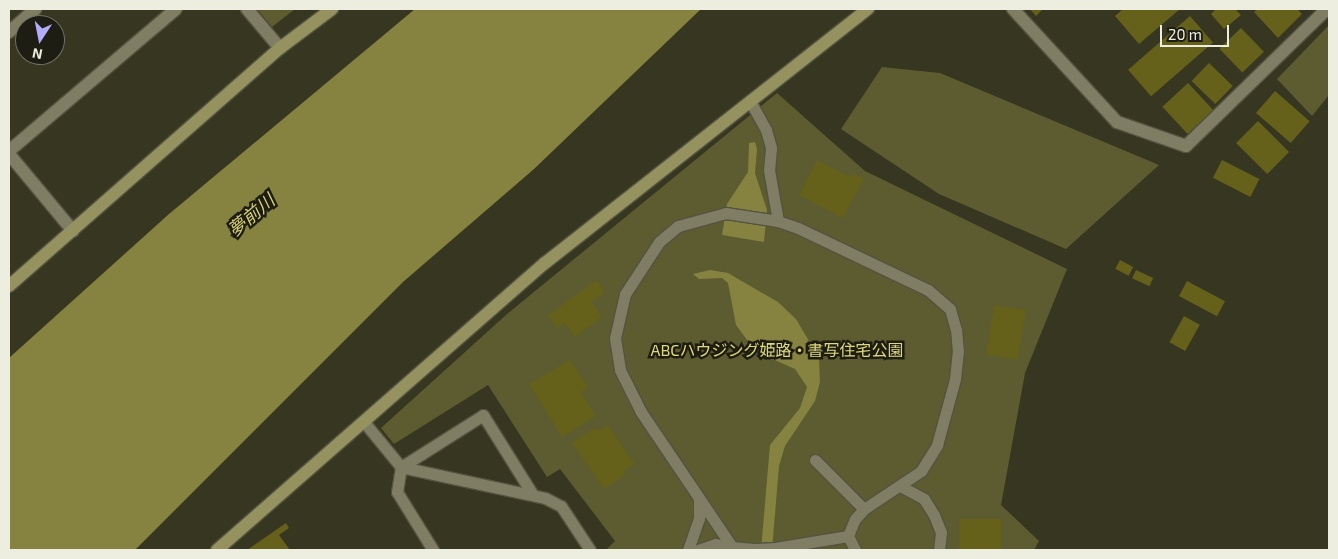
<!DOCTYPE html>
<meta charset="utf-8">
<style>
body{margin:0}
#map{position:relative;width:1338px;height:559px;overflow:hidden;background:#373620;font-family:"Exo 2","Noto Sans JP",sans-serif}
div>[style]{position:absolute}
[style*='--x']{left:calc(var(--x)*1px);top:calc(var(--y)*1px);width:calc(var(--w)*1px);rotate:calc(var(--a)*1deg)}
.green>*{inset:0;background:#5d5b30}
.water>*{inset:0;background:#86823f}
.building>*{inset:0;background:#65611b;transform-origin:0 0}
.roads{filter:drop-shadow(1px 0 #545340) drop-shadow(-1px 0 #545340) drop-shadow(0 1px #545340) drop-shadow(0 -1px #545340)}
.lane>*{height:11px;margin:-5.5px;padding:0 5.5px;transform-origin:5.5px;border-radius:5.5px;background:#7f7e65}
.street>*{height:12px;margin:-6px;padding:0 6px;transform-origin:6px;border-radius:6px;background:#7f7e65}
.secondary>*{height:12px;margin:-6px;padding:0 6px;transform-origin:6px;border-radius:6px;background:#95925f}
span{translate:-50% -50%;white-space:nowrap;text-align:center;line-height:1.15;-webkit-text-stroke:5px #1d1d13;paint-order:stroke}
.park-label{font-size:16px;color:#dfda79}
.water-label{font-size:18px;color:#d7d271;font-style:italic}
.frame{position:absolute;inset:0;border:10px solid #eeeee0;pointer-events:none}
.north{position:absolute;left:15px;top:15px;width:50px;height:50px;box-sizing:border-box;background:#1d1d13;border:1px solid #717165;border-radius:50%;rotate:191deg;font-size:14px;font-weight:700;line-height:20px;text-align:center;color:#eeeee0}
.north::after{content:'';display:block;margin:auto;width:18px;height:22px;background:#b1adfa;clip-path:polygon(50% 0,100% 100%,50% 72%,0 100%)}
.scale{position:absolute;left:1160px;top:25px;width:69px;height:22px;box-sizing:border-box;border:2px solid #eeeee0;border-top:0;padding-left:6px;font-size:15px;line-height:18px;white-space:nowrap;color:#eeeee0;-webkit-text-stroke:4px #1d1d13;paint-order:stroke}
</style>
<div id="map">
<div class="green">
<div style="clip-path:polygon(257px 9px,295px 9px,272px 27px)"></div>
<div style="clip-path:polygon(1329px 25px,1329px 95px,1312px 116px,1277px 79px)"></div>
<div style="clip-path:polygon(882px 67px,940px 73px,1159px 165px,1066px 249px,939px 194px,841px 129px)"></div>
<div style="clip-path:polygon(777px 93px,865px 171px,1067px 269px,1025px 373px,1001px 505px,1039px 541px,1034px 550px,606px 550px,615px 541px,560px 469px,547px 477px,488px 385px,394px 444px,381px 428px,507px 314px)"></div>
</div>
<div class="water">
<div style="clip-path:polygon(415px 9px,701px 9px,534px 169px,403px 282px,135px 550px,9px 550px,9px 358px,169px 214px)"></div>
<div style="clip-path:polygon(755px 142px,757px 149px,755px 173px,767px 210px,764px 242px,722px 235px,727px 204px,748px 172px,749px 143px)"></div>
<div style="clip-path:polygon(710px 270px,728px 273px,778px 302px,796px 319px,819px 358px,820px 382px,815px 401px,785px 446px,779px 466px,772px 550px,761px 550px,770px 445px,800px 408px,807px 387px,795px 369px,766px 356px,750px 344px,736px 325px,728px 283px,722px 278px,699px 279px,693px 274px)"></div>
</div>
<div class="building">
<div style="clip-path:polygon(1030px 9px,1043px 9px,1036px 16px)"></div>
<div style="clip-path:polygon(1123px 9px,1180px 9px,1139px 44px,1115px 16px)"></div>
<div style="clip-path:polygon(1216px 9px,1235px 9px,1241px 15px,1224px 29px,1211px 14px)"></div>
<div style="clip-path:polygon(1258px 9px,1297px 9px,1302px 14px,1278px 38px,1254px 12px)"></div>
<div style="left:1190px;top:16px;width:35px;height:82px;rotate:49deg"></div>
<div style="left:1241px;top:28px;width:33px;height:30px;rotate:46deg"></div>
<div style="left:1209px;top:63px;width:33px;height:25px;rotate:44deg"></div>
<div style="left:1188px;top:83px;width:37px;height:35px;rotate:47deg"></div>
<div style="left:1275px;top:91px;width:46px;height:29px;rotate:41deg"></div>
<div style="left:1258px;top:121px;width:44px;height:31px;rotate:45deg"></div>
<div style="clip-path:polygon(817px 160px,850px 177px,852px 173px,864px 179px,843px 218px,799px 195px)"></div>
<div style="left:1222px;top:160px;width:42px;height:20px;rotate:27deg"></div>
<div style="left:1120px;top:260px;width:15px;height:10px;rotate:28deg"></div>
<div style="left:1136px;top:270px;width:19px;height:9px;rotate:25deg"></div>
<div style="clip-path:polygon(597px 280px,605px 292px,591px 302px,602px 317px,575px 337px,565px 323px,557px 329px,548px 315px)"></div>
<div style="left:1187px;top:281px;width:43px;height:17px;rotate:28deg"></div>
<div style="left:994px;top:305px;width:32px;height:50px;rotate:9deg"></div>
<div style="left:1184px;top:316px;width:18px;height:30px;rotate:29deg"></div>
<div style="clip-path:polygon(570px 360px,588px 387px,581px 392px,596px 416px,562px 437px,529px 384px)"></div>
<div style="clip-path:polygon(608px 425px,635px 464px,624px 471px,626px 474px,604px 489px,572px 443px,595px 427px,598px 431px)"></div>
<div style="left:1001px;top:519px;width:31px;height:42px;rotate:90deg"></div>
<div style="clip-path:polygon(286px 523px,289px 528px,279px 535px,290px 550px,247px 550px)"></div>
</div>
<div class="roads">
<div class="lane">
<div style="--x:750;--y:101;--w:33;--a:61"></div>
<div style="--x:766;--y:130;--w:19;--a:74"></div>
<div style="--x:771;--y:148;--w:22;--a:95"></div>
<div style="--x:769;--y:170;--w:52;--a:80"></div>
<div style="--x:364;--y:422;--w:58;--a:50.6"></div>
<div style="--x:401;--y:467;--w:97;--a:-32.4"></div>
<div style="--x:483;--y:415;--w:94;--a:58"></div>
<div style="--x:815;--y:460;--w:69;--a:45"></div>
<div style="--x:900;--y:486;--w:27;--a:28"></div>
<div style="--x:924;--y:499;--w:19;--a:58"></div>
<div style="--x:934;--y:515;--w:18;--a:68"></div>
<div style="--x:941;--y:532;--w:18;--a:96"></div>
<div style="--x:848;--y:536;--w:16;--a:63"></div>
<div style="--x:433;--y:550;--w:68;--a:-121.8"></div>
<div style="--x:397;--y:492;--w:25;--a:-81"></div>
<div style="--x:401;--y:467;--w:147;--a:12.1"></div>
<div style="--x:545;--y:498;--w:18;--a:27"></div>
<div style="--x:561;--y:506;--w:53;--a:56.6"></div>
<div style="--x:688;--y:550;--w:34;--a:-71"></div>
<div style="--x:699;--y:518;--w:19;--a:-90"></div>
<div style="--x:698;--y:550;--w:18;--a:-19"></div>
<div style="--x:715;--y:544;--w:17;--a:10"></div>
<div style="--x:732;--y:547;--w:25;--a:5"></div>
<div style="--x:757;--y:549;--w:18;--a:-3"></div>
<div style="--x:775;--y:548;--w:74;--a:-9.3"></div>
<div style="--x:848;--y:536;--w:18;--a:-68"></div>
<div style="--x:855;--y:519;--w:13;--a:-48"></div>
<div style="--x:864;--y:509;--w:69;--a:-33.7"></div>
<div style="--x:921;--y:471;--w:31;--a:-58"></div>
<div style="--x:937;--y:445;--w:68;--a:-74.7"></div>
<div style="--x:955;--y:379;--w:27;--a:-84"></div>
<div style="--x:958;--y:352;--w:22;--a:-95"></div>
<div style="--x:956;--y:330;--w:22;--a:-106"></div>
<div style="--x:950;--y:309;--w:29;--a:-139"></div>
<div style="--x:928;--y:290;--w:144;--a:-154.5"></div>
<div style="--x:798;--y:228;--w:21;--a:-161"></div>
<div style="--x:778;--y:221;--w:53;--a:-171.3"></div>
<div style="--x:726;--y:213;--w:50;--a:164.8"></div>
<div style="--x:678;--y:226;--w:25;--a:140"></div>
<div style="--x:659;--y:242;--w:62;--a:123.2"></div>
<div style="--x:625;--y:294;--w:45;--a:102.8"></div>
<div style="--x:615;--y:338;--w:32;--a:81"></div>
<div style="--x:620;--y:370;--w:47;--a:63.4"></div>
<div style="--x:641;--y:412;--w:163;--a:56"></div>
</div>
<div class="street">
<div style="--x:247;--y:9;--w:51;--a:49.8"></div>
<div style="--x:1013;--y:9;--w:154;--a:47.4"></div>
<div style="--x:1117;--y:122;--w:73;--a:19.2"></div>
<div style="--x:1186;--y:146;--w:197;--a:-44.2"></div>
<div style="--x:9;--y:32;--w:35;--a:-41"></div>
<div style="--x:9;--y:151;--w:219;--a:-40.4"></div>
<div style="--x:9;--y:154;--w:100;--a:50.3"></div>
</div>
<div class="secondary">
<div style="--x:9;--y:286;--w:361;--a:-41.3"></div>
<div style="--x:280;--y:48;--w:65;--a:-36.9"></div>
<div style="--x:217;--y:550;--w:436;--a:-41.2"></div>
<div style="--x:545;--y:263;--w:411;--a:-38.2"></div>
</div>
</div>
<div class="park-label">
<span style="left:777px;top:350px">ABCハウジング姫路・書写住宅公園</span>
</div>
<div class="water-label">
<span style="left:251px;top:215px;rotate:-40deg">夢前川</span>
</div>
<div class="frame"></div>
<div class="north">N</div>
<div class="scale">20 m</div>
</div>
